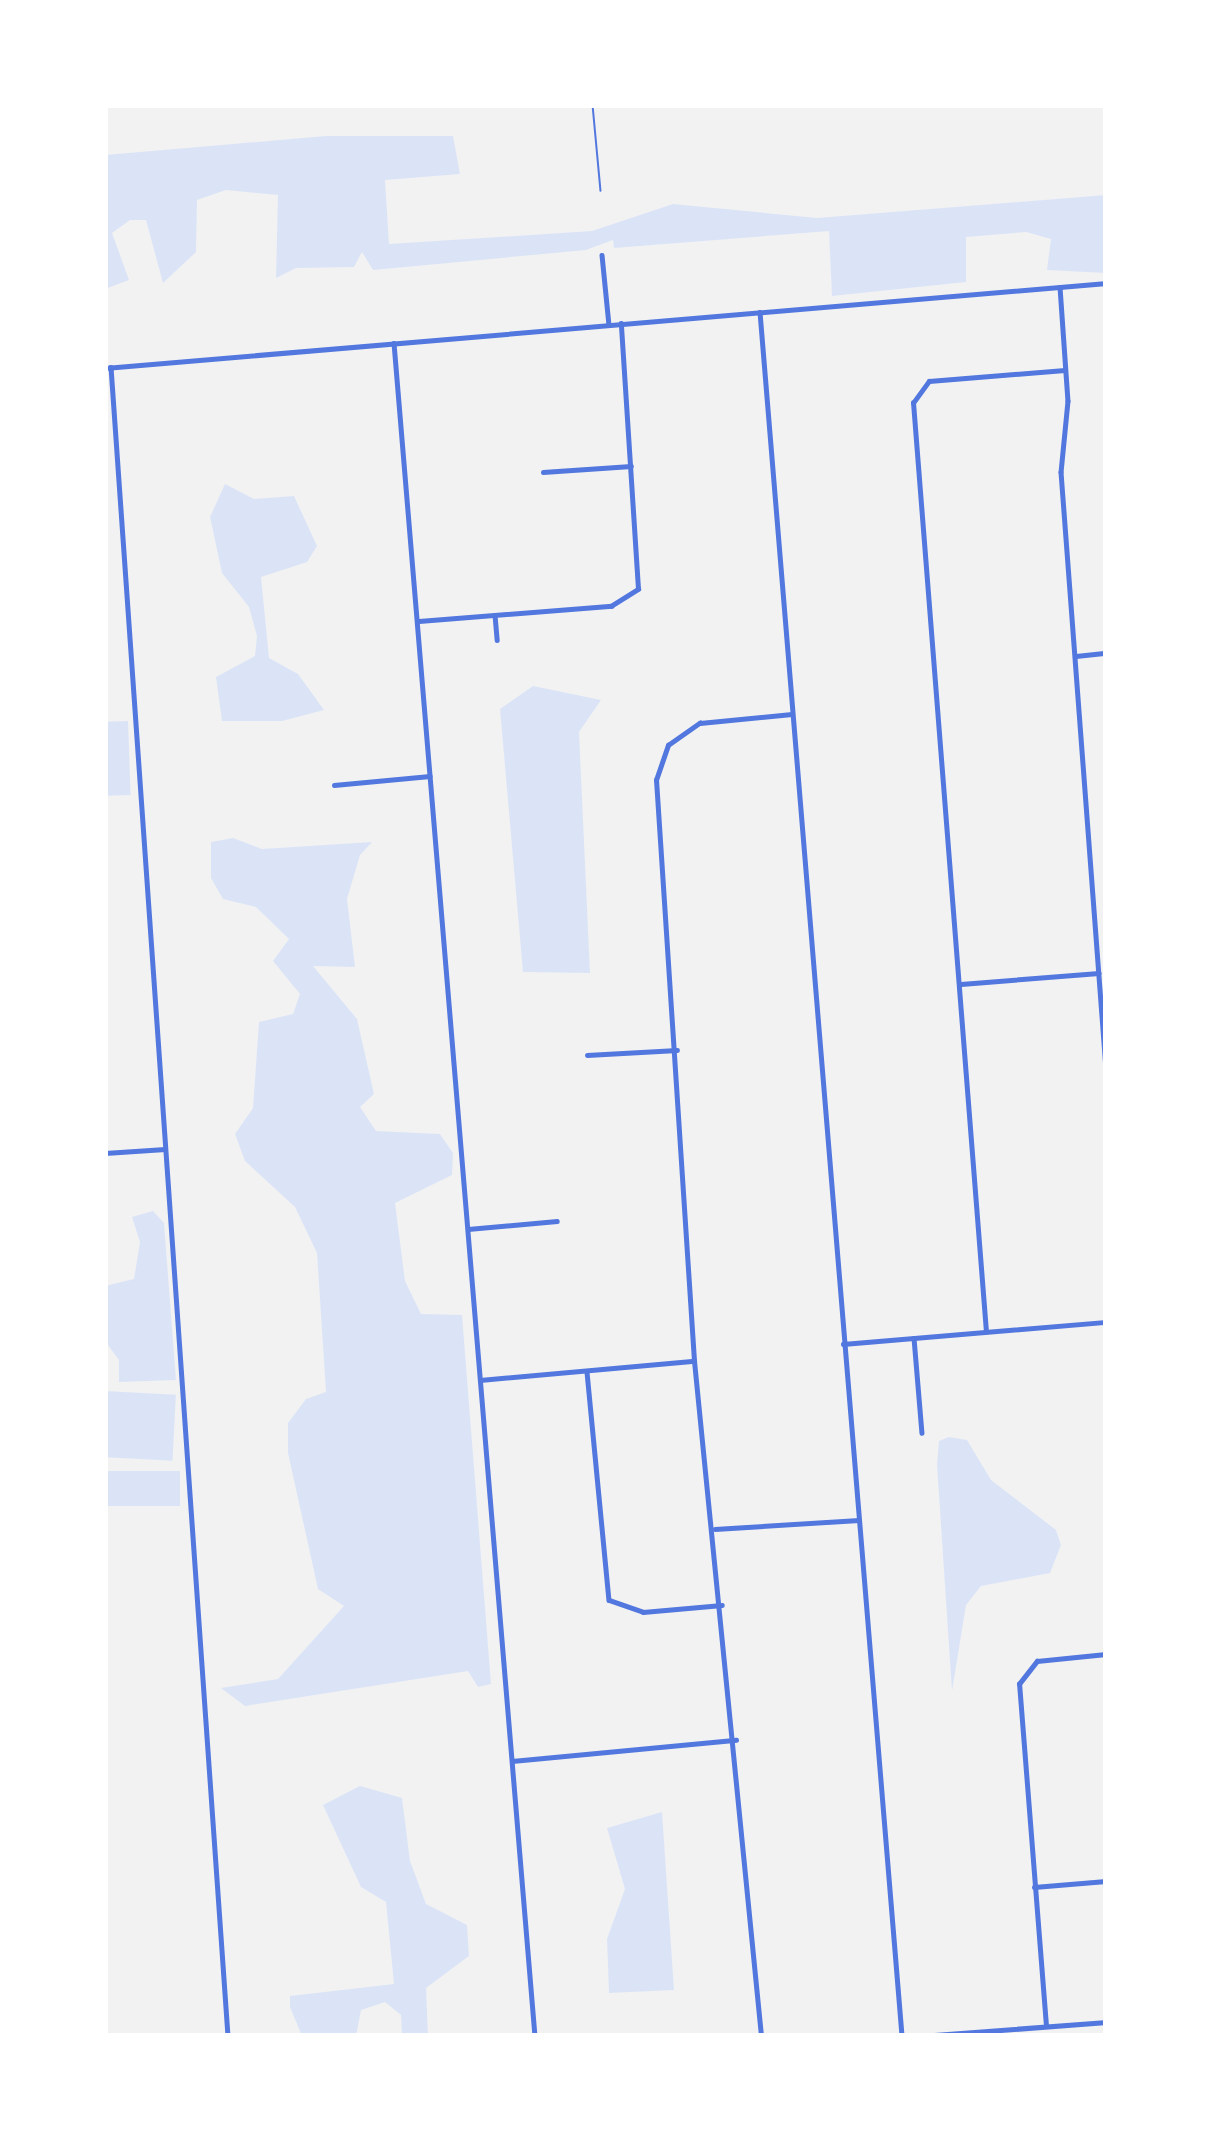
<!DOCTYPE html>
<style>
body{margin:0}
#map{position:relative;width:1211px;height:2141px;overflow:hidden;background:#f2f2f2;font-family:Commissioner,sans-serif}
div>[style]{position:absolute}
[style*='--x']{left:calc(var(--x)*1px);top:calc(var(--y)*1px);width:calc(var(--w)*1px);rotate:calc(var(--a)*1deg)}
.green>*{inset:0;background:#dbe4f7;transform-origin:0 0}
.service>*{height:1.5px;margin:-0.75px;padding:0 0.75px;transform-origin:0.75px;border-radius:0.75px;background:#5277de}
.minor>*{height:4.5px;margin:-2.25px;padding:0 2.25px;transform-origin:2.25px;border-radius:2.25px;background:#5277de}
.tertiary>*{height:4.5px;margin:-2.25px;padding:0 2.25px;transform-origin:2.25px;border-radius:2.25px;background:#5277de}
span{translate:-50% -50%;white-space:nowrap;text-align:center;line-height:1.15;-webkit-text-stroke:12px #fff;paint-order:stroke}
.frame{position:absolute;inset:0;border:108px solid #fff;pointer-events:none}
</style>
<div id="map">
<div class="green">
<div style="clip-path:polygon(326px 136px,453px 136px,460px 174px,385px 180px,389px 244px,592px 231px,673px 204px,817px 218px,1106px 195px,1106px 273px,1047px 270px,1051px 239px,1026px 232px,966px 237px,966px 282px,832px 296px,829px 231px,614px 248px,613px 240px,586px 250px,373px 270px,362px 252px,354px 267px,296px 268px,276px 278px,278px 195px,226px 190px,197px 200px,196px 252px,163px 283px,146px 220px,130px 220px,112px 233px,129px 280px,105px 289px,105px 155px)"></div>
<div style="clip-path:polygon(225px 484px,254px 499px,294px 496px,317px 546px,307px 562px,261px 577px,269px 658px,298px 674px,324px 710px,282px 721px,222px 721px,216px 677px,255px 656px,257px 636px,249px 607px,222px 573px,210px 517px)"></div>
<div style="clip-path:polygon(533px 686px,601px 700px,579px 732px,590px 973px,523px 972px,500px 709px)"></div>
<div style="left:128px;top:721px;width:74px;height:24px;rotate:88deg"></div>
<div style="clip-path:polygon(233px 838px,262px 849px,372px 842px,360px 855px,347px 899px,355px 967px,313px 966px,357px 1019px,374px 1094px,360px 1107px,376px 1131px,440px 1134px,453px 1153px,452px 1175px,395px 1203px,405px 1281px,421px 1314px,462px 1315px,491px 1684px,478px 1687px,468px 1671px,245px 1706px,221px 1688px,278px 1679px,344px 1606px,318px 1589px,288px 1453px,288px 1423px,306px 1399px,326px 1392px,317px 1253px,295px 1207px,245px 1161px,235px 1134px,253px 1108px,259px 1022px,293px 1014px,300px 994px,273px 961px,289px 939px,256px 907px,223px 899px,211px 878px,211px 842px)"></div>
<div style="clip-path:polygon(153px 1211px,164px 1223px,176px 1380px,119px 1382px,119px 1360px,105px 1341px,105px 1286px,134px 1279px,140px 1242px,132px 1217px)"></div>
<div style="left:105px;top:1391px;width:71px;height:66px;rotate:3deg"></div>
<div style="clip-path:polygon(949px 1437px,967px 1440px,991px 1480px,1056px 1530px,1061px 1545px,1050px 1573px,981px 1586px,966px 1605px,952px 1691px,937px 1465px,939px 1441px)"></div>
<div style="left:105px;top:1471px;width:75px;height:35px"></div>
<div style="clip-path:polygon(360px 1786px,402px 1798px,410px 1861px,426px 1904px,467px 1925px,469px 1956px,426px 1988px,428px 2036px,402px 2036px,401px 2015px,385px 2002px,361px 2010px,356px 2036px,302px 2036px,290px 2007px,290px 1996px,394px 1984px,386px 1902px,361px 1887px,323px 1805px)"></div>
<div style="clip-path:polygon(662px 1812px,674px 1990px,609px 1993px,607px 1939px,625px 1889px,607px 1828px)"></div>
</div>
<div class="service">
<div style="--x:593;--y:105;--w:86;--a:84.7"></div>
</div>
<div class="minor">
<div style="--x:602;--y:255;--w:70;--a:84.3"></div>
<div style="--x:1060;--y:287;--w:114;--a:86"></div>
<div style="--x:1068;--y:401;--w:71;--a:95.6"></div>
<div style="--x:1061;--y:472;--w:599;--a:85.69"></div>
<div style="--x:760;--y:312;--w:1730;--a:85.29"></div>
<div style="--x:111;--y:367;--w:1673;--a:85.99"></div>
<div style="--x:105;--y:368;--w:1005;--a:-4.85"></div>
<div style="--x:543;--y:472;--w:88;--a:-3.9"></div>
<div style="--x:495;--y:615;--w:25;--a:85"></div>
<div style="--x:419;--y:621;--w:193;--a:-4.5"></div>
<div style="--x:611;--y:606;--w:32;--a:-32"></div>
<div style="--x:638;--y:589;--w:266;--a:-93.7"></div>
<div style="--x:1076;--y:656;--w:30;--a:-6"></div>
<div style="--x:334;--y:785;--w:96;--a:-5.4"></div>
<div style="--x:961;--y:984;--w:138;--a:-4.6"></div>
<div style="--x:587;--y:1055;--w:90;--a:-3.2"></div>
<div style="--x:105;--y:1153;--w:60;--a:-3.8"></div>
<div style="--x:468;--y:1229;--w:89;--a:-5.1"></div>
<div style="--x:986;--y:1332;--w:932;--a:-94.49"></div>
<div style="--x:913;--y:403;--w:27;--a:-54"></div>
<div style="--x:929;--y:381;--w:136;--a:-4.6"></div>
<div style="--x:914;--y:1338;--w:95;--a:85.2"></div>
<div style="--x:843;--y:1344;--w:264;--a:-4.8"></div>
<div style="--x:587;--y:1372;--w:229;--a:84.5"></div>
<div style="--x:609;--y:1600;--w:36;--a:19"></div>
<div style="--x:643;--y:1612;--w:79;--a:-5.1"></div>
<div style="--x:480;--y:1380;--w:215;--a:-5.1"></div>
<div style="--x:715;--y:1529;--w:144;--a:-3.6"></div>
<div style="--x:512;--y:1761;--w:225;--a:-5.4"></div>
<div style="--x:1034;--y:1887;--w:72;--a:-4.8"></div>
<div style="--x:1046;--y:2026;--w:343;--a:-94.5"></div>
<div style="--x:1019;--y:1684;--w:29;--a:-52"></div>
<div style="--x:1037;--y:1661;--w:69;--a:-5.8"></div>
<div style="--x:761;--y:2036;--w:678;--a:-95.67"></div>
<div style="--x:694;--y:1361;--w:582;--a:-93.74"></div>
<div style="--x:656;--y:780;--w:37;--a:-71"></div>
<div style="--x:668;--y:745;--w:39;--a:-35"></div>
<div style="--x:700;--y:723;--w:92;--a:-5.6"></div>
</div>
<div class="tertiary">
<div style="--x:394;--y:343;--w:1699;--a:85.24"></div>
<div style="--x:921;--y:2036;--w:186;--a:-4.3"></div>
</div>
<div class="frame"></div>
</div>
